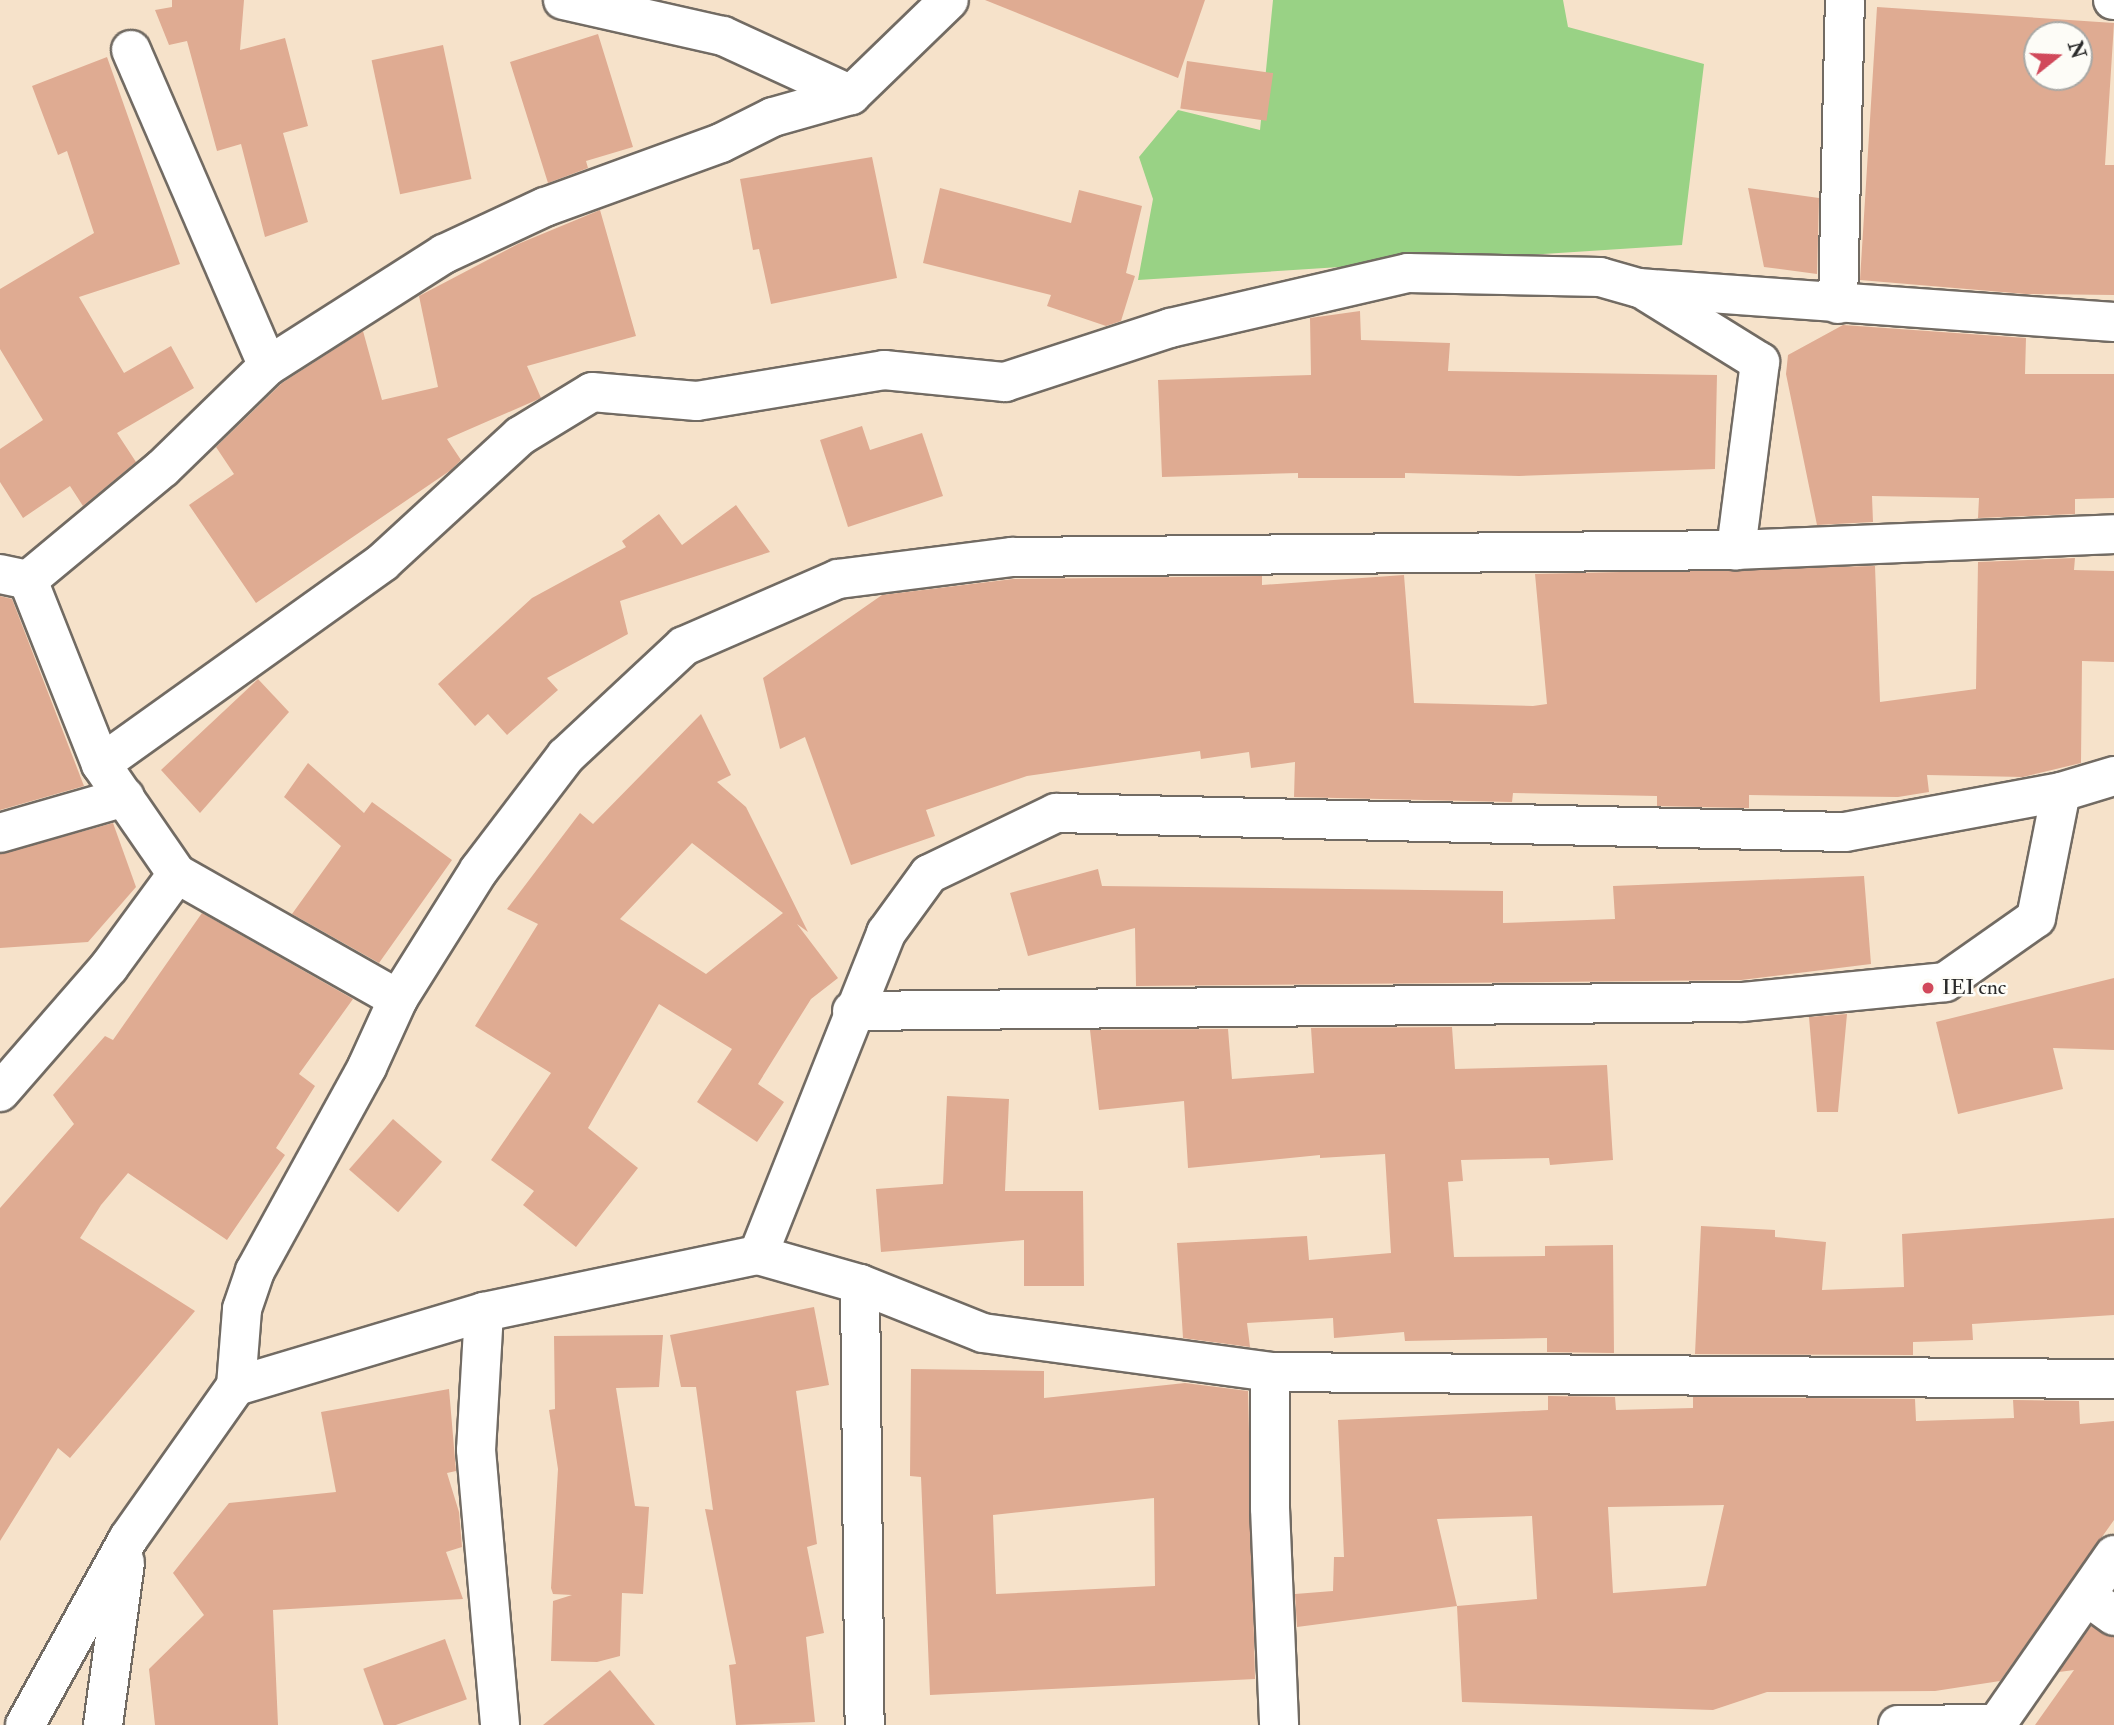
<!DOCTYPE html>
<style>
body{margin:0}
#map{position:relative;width:2114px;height:1725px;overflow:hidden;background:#f6e2ca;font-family:"IM FELL Double Pica",serif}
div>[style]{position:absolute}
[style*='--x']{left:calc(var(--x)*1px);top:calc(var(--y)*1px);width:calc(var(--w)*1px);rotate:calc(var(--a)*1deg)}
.green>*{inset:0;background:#99d285}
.building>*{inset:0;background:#dfab92;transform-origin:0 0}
.roads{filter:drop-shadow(2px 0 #726b63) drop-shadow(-2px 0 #726b63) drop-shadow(0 2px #726b63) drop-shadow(0 -2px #726b63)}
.minor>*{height:38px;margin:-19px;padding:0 19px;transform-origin:19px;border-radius:19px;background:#fff}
.dots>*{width:19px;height:19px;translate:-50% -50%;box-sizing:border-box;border:4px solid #fdfcf7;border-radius:50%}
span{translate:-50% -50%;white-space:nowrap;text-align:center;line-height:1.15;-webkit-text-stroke:5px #fdfcf7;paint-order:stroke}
.poi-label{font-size:21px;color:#2b2b2b}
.left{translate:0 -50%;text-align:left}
.north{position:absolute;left:2023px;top:21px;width:70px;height:70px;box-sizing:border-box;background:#fdfcf7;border:2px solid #a9a8a5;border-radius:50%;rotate:72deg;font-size:19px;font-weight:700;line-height:28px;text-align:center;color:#2b2b2b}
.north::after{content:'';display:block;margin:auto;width:24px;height:32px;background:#d1495b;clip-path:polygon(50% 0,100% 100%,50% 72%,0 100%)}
</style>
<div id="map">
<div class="green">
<div style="clip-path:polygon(1273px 0,1563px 0,1568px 27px,1704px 64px,1682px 245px,1138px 280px,1153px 199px,1139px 157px,1178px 110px,1260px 130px)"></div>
</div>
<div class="building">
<div style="clip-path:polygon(172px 0,244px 0,240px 50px,285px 38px,308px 126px,283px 133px,308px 222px,265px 237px,241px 144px,217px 151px,187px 41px,169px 45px,155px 10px,172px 7px)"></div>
<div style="clip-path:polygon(985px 0,1205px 0,1178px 78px)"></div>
<div style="clip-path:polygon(evenodd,1877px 7px,2114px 23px,2105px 165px,2114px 165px,2114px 295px,2026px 294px,1860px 280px,1877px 7px,2037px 35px,2079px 35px,2079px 77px,2037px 77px,2037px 35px)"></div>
<div style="clip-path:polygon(598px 34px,633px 147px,586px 161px,588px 168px,548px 183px,510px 62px)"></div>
<div style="left:443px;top:45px;width:137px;height:73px;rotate:78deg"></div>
<div style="clip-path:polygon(107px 57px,180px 264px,79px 297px,124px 373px,171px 346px,194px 388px,117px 433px,136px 462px,83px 506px,70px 486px,23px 518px,0 482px,0 449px,43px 420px,0 349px,0 289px,94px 233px,67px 151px,58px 155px,32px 86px)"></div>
<div style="left:1187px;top:61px;width:87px;height:48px;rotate:8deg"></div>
<div style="clip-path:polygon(872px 157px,897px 278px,771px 304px,759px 249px,753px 250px,740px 179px)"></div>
<div style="clip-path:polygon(940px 188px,1071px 223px,1079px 190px,1142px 206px,1126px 273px,1135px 276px,1121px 321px,1106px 326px,1047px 306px,1051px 295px,923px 263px)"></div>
<div style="clip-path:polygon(1748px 188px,1819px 198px,1817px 274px,1764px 267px)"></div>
<div style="clip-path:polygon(600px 210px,636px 336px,527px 366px,541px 398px,447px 439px,461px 460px,451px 470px,256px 603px,189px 505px,234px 474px,216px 447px,282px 383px,363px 331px,382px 400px,438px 387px,419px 296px,518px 244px)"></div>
<div style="clip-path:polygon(1360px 311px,1361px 340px,1450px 343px,1448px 371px,1717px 375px,1715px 469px,1519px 476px,1405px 473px,1405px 478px,1298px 478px,1298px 473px,1162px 477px,1158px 380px,1311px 375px,1310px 318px)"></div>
<div style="clip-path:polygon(1843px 325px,2026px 338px,2025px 374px,2114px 374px,2114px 498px,2075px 499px,2075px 514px,1978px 518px,1979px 498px,1872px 496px,1873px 522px,1817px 525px,1786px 374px,1788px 355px)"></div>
<div style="clip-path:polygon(862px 426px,870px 450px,922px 433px,943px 496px,848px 527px,820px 440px)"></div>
<div style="clip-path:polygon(736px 505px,770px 552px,620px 601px,628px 634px,547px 678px,558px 690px,507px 735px,488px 714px,475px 726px,438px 684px,532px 598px,626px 547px,622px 541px,659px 514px,682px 545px)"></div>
<div style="clip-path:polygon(2075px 558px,2074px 570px,2114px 571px,2114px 662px,2082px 661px,2081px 763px,2023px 777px,1927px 775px,1929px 792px,1898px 797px,1749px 795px,1749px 808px,1744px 808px,1657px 806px,1657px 796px,1513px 793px,1512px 802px,1294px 797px,1295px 762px,1251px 768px,1249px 752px,1201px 759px,1200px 751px,1027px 776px,926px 810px,935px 836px,851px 865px,805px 737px,780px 749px,763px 678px,882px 595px,1013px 579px,1262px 576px,1262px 585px,1404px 575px,1414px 703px,1533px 706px,1547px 704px,1535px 574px,1875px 566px,1880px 702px,1976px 689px,1978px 562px)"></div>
<div style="clip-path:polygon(0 596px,12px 599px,84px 786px,0 810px)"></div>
<div style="clip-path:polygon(258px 679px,289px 712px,200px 813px,161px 770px)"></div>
<div style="clip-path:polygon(evenodd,701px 714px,731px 775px,717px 782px,746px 807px,808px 932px,797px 924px,838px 978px,811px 999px,758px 1084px,784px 1102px,757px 1142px,697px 1102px,732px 1049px,659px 1004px,588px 1128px,638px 1168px,576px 1247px,523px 1205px,534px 1191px,491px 1160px,551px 1073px,475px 1026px,538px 924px,507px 909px,580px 813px,593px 824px,701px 714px,692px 843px,783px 913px,706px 974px,620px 919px,692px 843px)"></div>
<div style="clip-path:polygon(308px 763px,364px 813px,372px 802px,452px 860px,379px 963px,292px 914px,341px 846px,284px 797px)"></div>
<div style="clip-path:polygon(113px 823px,136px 887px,88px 942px,0 948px,0 854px)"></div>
<div style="clip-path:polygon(1098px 869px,1102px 886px,1503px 891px,1503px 923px,1615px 919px,1613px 886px,1864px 876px,1871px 964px,1741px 980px,1136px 986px,1135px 928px,1028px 956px,1010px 893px)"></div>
<div style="clip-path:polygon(202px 913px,353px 999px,299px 1074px,315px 1086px,276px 1148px,285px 1155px,227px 1240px,128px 1173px,101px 1205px,80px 1238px,195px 1311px,70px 1458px,58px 1448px,0 1541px,0 1208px,74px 1124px,53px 1095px,105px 1036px,113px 1040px)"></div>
<div style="clip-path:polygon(2114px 978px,2114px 1050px,2053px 1048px,2063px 1089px,1958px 1114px,1936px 1022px)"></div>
<div style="clip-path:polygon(1847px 1014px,1838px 1112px,1817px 1112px,1809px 1017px)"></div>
<div style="clip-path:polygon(1452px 1027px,1455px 1069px,1607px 1065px,1613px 1160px,1550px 1165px,1549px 1158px,1461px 1160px,1463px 1181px,1448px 1182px,1454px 1257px,1545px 1256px,1545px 1246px,1613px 1245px,1614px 1353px,1547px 1352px,1547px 1338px,1405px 1341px,1404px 1332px,1334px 1338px,1333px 1318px,1247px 1323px,1250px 1347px,1183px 1338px,1177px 1243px,1307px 1236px,1309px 1260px,1391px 1253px,1385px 1154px,1320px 1158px,1320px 1155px,1188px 1168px,1184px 1101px,1099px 1110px,1090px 1030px,1228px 1029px,1232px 1079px,1314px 1073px,1311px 1028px)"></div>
<div style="clip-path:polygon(947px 1096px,1009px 1099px,1005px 1191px,1083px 1191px,1084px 1286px,1024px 1286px,1024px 1240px,881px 1252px,876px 1189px,943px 1184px)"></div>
<div style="left:393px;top:1119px;width:65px;height:67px;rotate:41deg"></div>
<div style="clip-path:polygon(2114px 1218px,2114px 1315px,1972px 1324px,1973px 1340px,1913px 1342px,1913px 1355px,1695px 1354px,1701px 1226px,1775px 1230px,1775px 1237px,1826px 1242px,1822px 1290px,1904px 1287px,1902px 1234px)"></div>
<div style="clip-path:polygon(814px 1307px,829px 1385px,796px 1391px,817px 1544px,807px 1547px,824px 1633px,806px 1637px,815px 1722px,736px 1725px,729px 1665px,736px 1664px,705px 1509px,713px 1510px,696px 1387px,681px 1387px,670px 1335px)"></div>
<div style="clip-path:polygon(663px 1335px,659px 1387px,616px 1388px,635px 1506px,649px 1507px,643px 1594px,622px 1593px,620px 1656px,597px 1662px,551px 1661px,553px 1601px,572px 1595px,553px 1594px,551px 1588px,558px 1469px,549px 1410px,555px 1409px,554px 1336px)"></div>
<div style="clip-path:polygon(evenodd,911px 1369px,1044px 1371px,1044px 1398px,1185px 1383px,1248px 1391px,1255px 1679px,930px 1695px,921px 1477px,910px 1476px,911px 1369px,1154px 1498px,1155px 1586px,996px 1594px,993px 1515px,1154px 1498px)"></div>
<div style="clip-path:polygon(449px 1389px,456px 1471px,447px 1473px,459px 1512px,462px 1547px,446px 1552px,463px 1599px,273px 1610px,278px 1725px,155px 1725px,149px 1669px,204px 1615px,173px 1573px,229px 1503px,336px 1492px,321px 1412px)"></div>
<div style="clip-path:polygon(evenodd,1548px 1396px,1615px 1397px,1616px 1410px,1693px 1408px,1693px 1397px,1915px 1399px,1916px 1421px,2014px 1418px,2013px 1400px,2079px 1401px,2080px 1424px,2114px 1421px,2114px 1520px,2000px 1681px,1935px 1691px,1767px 1692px,1713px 1710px,1462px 1702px,1457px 1606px,1297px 1627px,1295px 1594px,1333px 1591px,1334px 1557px,1344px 1557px,1338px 1420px,1548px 1410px,1548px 1396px,1724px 1505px,1706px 1586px,1613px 1593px,1608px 1507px,1724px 1505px,1548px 1396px,1532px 1516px,1537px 1599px,1457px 1606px,1437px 1519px,1532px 1516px)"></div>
<div style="clip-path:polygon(2091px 1626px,2114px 1637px,2114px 1725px,2035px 1725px,2074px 1670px,2059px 1672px)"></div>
<div style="left:445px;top:1639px;width:64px;height:87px;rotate:70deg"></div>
<div style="clip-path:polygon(610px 1670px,655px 1725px,543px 1725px)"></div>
</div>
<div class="roads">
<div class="minor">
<div style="--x:563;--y:0;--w:164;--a:12.7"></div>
<div style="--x:723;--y:36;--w:141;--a:24.7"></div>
<div style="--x:2113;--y:0;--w:1;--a:0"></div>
<div style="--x:131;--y:50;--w:344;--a:66.6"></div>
<div style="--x:1647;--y:292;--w:133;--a:31.8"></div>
<div style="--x:1760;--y:362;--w:190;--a:97.3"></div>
<div style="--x:1838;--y:304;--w:304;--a:-88.7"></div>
<div style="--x:0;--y:574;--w:29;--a:12"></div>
<div style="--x:28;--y:580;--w:198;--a:68.4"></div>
<div style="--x:101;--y:764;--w:134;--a:55.4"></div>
<div style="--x:177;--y:874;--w:254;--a:29.5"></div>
<div style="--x:28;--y:580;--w:175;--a:-39.7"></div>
<div style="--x:163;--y:468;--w:146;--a:-44.2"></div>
<div style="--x:268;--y:366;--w:209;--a:-32.5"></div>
<div style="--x:444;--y:254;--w:111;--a:-25"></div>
<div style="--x:545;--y:207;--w:187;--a:-20"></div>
<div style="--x:721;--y:143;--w:58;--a:-26.6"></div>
<div style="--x:773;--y:117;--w:81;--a:-15.8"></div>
<div style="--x:851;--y:95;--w:136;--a:-44.1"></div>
<div style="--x:101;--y:764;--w:347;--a:-35.6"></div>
<div style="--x:383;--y:562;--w:186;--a:-42.6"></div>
<div style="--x:520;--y:436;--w:84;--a:-31.4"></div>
<div style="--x:592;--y:392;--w:105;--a:4.9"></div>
<div style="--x:697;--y:401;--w:190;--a:-9.4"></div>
<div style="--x:884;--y:370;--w:122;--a:5.7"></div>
<div style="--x:1005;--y:382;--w:174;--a:-18.1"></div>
<div style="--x:1170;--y:328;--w:244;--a:-13"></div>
<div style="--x:1408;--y:273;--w:192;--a:1.2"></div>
<div style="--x:1600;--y:277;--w:41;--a:15.8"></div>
<div style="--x:1639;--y:288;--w:476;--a:4.1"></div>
<div style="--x:0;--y:833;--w:130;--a:-16.1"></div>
<div style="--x:852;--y:1011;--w:890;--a:-0.58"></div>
<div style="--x:1742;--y:1002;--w:204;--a:-5.6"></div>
<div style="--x:1945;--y:982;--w:111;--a:-35.1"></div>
<div style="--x:2036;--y:918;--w:128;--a:-78.8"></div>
<div style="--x:0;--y:1092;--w:166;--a:-48.9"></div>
<div style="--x:109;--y:967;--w:115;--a:-53.8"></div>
<div style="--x:758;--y:1255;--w:106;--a:15.9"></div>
<div style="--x:860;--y:1284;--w:132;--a:21.7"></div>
<div style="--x:983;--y:1333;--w:290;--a:7.7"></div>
<div style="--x:1270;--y:1372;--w:844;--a:0.48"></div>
<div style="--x:860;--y:1284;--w:441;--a:89.4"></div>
<div style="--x:484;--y:1312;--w:138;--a:93.3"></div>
<div style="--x:476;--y:1450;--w:276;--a:85"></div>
<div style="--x:1270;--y:1372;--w:136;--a:90"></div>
<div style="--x:1270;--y:1508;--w:217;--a:87.6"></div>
<div style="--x:236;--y:1386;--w:259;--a:-16.6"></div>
<div style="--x:484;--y:1312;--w:280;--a:-11.8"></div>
<div style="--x:758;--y:1255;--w:347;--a:-68.3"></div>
<div style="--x:886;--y:933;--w:73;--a:-53.9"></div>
<div style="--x:929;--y:874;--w:141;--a:-25.7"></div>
<div style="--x:1056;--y:813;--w:789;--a:1.38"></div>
<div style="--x:1845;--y:832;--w:220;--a:-10.5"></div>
<div style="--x:2061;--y:792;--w:55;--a:-16.8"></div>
<div style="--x:2088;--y:1597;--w:32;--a:36"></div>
<div style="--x:25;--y:1725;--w:213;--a:-61"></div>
<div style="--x:128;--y:1539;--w:187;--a:-54.8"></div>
<div style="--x:236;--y:1386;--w:77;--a:-85.5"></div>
<div style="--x:242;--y:1309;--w:40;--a:-71.1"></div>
<div style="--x:255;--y:1271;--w:233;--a:-61.2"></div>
<div style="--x:367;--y:1067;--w:75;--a:-65.5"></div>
<div style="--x:398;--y:999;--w:152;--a:-57.9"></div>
<div style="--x:479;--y:870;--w:143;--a:-52.7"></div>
<div style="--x:566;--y:756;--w:161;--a:-43"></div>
<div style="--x:684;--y:646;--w:168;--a:-23.5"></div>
<div style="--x:838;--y:579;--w:175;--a:-7.2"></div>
<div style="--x:1012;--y:557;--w:724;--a:-0.55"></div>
<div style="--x:1736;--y:550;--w:378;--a:-2.4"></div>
<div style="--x:103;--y:1725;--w:164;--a:-82.3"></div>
<div style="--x:1898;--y:1725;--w:100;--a:-0.6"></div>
<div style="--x:1996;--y:1725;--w:207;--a:-55.2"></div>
</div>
</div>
<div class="dots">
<div style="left:1928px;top:988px;background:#d1495b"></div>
</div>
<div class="poi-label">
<span class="left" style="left:1942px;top:988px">IEI cnc</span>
</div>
<div class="north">N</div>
</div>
